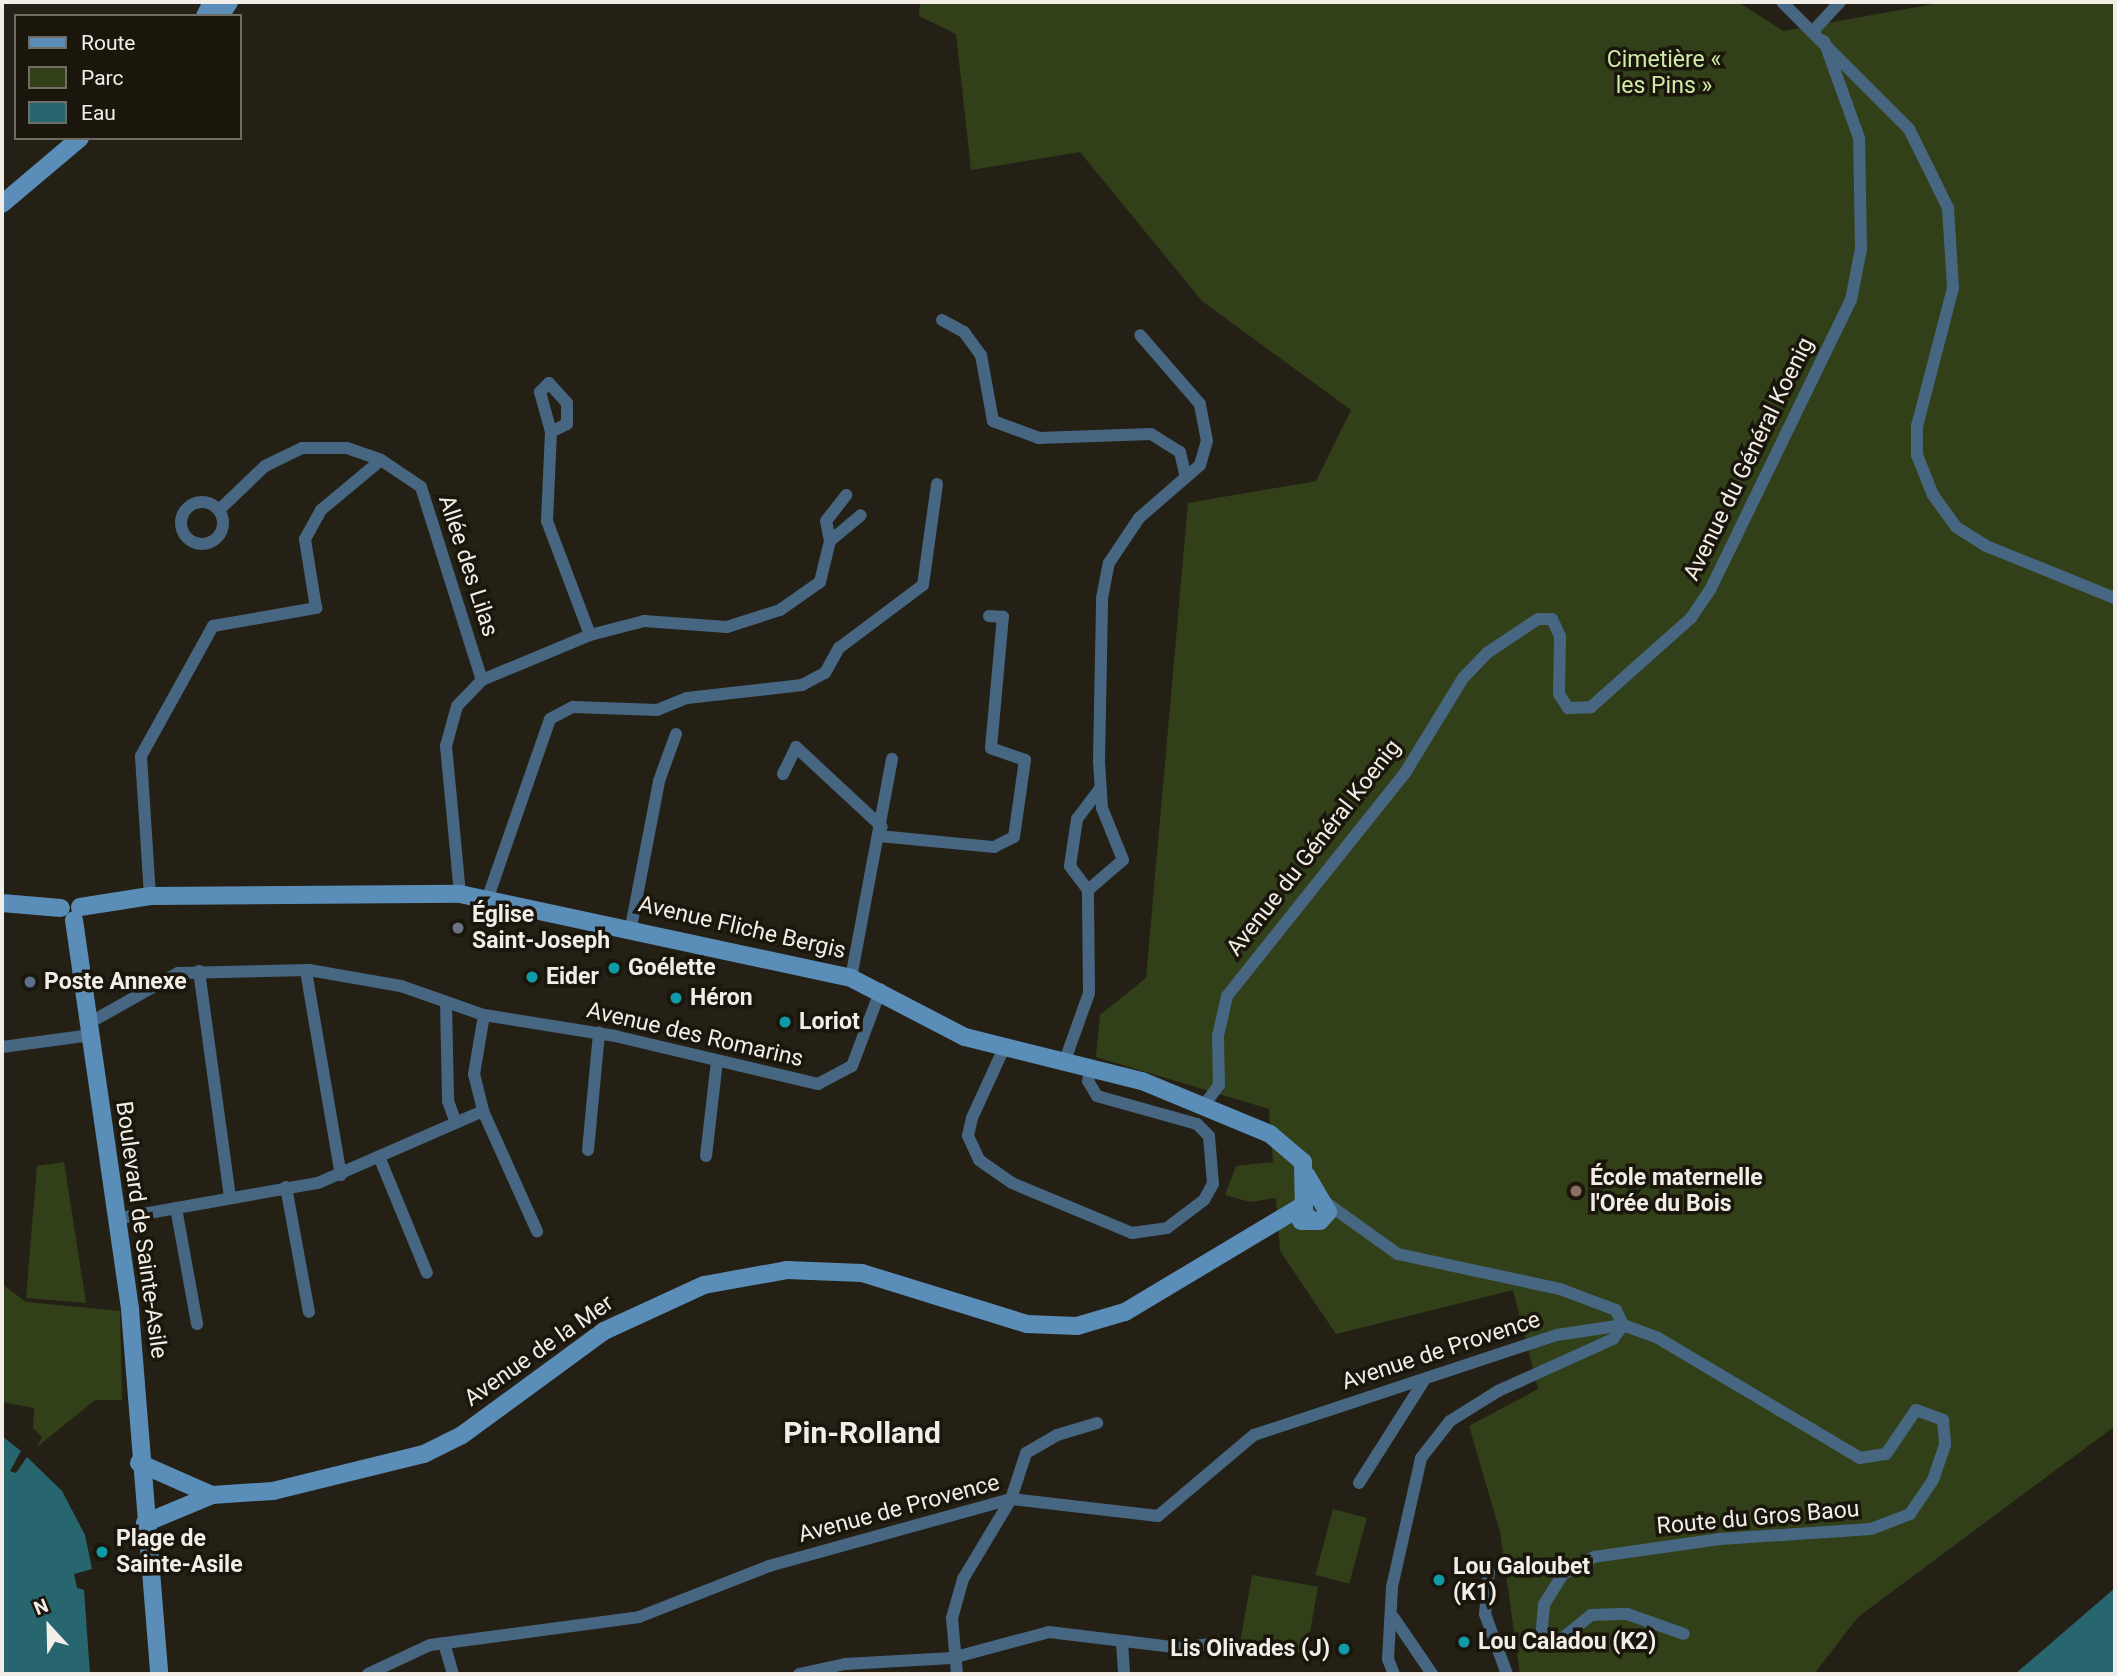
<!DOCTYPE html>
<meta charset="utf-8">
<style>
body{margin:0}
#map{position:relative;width:2117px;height:1676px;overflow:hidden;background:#252015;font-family:Roboto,sans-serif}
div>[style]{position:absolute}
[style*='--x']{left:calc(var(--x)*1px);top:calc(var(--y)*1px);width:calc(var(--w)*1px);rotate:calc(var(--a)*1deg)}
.green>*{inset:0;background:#324019;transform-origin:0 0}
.water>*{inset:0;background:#27666e}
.street>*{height:12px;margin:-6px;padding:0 6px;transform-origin:6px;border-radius:6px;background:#476681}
.street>.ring{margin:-6px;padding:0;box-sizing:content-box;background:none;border:12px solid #476681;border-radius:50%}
.secondary>*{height:18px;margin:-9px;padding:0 9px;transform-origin:9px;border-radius:9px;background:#5b8db9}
.dots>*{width:19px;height:19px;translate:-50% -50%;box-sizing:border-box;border:4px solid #1b160c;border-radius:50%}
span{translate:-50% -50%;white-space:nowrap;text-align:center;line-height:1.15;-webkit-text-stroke:7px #1b160c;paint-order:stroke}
.park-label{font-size:23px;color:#d0eba6}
.street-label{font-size:23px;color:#f2eee7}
.poi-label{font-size:23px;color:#f2eee7;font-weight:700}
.left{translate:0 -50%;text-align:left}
.right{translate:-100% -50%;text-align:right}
.district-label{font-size:30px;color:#f2eee7;font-weight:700}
.frame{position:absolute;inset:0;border:4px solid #f2eee7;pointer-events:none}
.legend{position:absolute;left:14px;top:14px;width:228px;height:126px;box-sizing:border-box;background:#1b160c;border:2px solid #716c64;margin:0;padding:9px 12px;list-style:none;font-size:21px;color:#f2eee7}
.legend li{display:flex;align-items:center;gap:14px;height:35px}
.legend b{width:35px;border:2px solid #716c64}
.north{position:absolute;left:14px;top:1592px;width:70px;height:70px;-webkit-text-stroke:5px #1b160c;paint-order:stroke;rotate:338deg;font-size:19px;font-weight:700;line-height:28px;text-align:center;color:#f2eee7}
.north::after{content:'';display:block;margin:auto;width:24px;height:32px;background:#f2eee7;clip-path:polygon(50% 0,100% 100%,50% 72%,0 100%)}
</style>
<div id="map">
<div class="green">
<div style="clip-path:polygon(920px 2px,1738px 2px,1783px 31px,1945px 2px,2115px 2px,2115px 1426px,1858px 1617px,1814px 1674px,1520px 1674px,1500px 1532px,1469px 1426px,1538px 1389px,1513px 1290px,1336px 1334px,1280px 1251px,1276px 1198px,1250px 1202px,1225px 1195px,1236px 1166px,1273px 1162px,1269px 1109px,1096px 1057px,1100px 1015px,1146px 978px,1188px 503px,1316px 481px,1351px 410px,1202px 301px,1080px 152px,971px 170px,956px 34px,919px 16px)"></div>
<div style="clip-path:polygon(64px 1162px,86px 1303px,26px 1298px,37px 1166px)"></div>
<div style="clip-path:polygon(2px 1284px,26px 1302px,120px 1311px,122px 1400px,95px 1400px,37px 1447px,42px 1437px,33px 1428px,34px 1408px,2px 1402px)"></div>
<div style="left:1333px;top:1509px;width:35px;height:68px;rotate:15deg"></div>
<div style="left:1252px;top:1575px;width:67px;height:69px;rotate:10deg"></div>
</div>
<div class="water">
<div style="clip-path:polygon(2px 1436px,21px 1451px,10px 1471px,16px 1473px,27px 1457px,62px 1491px,85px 1535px,92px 1569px,74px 1574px,77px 1588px,84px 1590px,90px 1674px,2px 1674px)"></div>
<div style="clip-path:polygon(2115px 1588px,2115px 1674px,2015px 1674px)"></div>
</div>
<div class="street">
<div style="--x:1782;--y:2;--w:180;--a:45"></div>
<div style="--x:1909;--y:129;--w:88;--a:63.7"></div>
<div style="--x:1948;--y:208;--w:80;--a:86.4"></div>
<div style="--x:1953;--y:288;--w:143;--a:104.6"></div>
<div style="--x:1917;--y:426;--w:29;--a:90"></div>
<div style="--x:1917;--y:455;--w:43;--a:68.2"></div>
<div style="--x:1933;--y:495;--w:39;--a:54"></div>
<div style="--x:1956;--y:527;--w:36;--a:32"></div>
<div style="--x:1986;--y:546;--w:139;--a:22"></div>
<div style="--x:1813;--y:31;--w:40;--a:-47"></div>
<div style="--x:942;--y:320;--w:25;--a:29"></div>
<div style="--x:964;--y:332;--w:29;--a:54"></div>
<div style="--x:981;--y:355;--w:67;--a:79.7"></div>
<div style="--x:993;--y:421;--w:49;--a:20.3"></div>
<div style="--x:1039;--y:438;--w:112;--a:-2"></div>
<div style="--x:1151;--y:434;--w:34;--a:32"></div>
<div style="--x:1180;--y:452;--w:26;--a:77"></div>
<div style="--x:551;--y:432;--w:18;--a:-27"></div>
<div style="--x:567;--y:424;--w:21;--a:-90"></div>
<div style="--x:567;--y:403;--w:27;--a:-132"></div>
<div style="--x:549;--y:383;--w:13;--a:135"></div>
<div style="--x:540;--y:392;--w:41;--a:74.6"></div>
<div style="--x:551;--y:432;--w:89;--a:92.6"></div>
<div style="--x:547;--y:521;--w:122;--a:69.3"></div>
<div class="ring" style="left:181px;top:502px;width:30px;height:30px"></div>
<div style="--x:219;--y:510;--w:64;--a:-43.7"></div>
<div style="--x:265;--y:466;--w:41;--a:-25.9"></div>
<div style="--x:302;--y:448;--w:45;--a:0"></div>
<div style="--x:347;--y:448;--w:36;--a:19"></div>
<div style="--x:381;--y:460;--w:48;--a:34"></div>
<div style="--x:421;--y:487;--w:202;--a:72.5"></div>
<div style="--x:830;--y:541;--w:20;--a:-101"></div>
<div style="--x:826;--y:521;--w:33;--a:-52"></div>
<div style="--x:783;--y:774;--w:30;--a:-64"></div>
<div style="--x:796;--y:747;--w:117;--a:42.9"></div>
<div style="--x:879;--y:836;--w:116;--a:5.5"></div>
<div style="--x:994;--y:847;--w:22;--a:-27"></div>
<div style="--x:1014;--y:837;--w:78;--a:-81.9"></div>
<div style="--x:1025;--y:760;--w:36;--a:-161"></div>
<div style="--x:991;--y:748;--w:132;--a:-84.8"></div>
<div style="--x:1003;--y:617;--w:14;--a:-176"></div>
<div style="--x:1088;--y:890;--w:46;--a:-40.6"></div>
<div style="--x:1123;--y:860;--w:56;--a:-112"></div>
<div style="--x:1102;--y:808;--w:47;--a:-93.7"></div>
<div style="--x:1099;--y:761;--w:163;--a:-88.9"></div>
<div style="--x:1102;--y:598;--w:36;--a:-79"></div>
<div style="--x:1109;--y:563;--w:54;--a:-56.3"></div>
<div style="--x:1139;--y:518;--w:81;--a:-41"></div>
<div style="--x:1200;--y:465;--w:25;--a:-74"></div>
<div style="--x:1207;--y:441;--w:38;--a:-101"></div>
<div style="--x:1200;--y:404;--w:91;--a:-131"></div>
<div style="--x:460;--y:894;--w:149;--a:-95.4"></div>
<div style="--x:446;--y:746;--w:41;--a:-74.6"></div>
<div style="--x:457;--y:706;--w:36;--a:-46"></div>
<div style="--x:482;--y:680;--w:117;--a:-22.6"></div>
<div style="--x:590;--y:635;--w:56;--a:-14.5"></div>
<div style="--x:644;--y:621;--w:83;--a:4.1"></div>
<div style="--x:727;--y:627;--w:56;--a:-17.8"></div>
<div style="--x:780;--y:610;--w:49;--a:-35"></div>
<div style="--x:820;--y:582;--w:42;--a:-76.3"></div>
<div style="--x:830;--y:541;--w:40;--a:-40"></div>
<div style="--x:150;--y:896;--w:140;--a:-93.7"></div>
<div style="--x:141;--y:756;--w:149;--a:-61"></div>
<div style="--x:213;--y:626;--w:105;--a:-9.9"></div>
<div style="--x:316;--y:608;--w:70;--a:-99.1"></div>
<div style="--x:305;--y:539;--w:33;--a:-61"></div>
<div style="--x:321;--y:510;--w:78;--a:-39.8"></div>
<div style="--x:488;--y:897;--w:188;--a:-70.8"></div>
<div style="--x:550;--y:719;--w:26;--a:-28"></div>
<div style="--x:573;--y:707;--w:84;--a:2"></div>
<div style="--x:657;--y:710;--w:32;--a:-22"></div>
<div style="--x:687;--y:698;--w:116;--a:-6.4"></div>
<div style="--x:802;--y:685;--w:26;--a:-28"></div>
<div style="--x:825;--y:673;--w:29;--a:-61"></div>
<div style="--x:839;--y:648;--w:105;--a:-36.9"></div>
<div style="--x:923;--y:585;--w:102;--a:-82.1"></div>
<div style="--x:631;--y:927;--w:149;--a:-79.1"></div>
<div style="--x:659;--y:781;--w:50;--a:-70.1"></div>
<div style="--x:199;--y:971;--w:227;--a:82.2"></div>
<div style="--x:306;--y:971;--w:207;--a:80.3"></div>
<div style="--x:851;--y:978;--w:223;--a:-79.4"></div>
<div style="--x:446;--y:1002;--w:99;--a:88.8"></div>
<div style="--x:448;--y:1101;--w:23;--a:70"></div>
<div style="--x:484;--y:1015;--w:60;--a:99.6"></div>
<div style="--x:474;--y:1074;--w:38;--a:76"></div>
<div style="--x:483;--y:1111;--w:132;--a:65.8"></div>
<div style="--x:89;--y:1023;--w:102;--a:-29.3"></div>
<div style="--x:178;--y:973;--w:131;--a:-1.3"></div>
<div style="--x:309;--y:970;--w:93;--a:9.9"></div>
<div style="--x:401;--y:986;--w:88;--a:19.3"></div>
<div style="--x:484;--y:1015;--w:133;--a:9.1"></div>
<div style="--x:615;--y:1036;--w:209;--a:13.3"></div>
<div style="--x:818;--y:1084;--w:38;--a:-28"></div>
<div style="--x:852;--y:1066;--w:82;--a:-69.4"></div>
<div style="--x:2;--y:1047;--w:90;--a:-7.7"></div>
<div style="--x:1004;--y:1048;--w:77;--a:114.6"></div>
<div style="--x:972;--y:1118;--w:18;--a:103"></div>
<div style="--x:968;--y:1136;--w:26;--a:65"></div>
<div style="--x:979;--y:1160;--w:40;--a:34.9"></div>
<div style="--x:1012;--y:1183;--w:130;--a:22.6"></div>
<div style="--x:1132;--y:1233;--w:35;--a:-8"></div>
<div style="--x:1167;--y:1228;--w:46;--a:-37.1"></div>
<div style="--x:1204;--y:1200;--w:18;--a:-61"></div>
<div style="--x:1213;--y:1184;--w:48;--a:-94.8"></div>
<div style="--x:1209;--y:1136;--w:17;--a:-135"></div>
<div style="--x:1197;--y:1124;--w:104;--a:-164.4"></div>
<div style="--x:1097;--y:1096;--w:17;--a:-121"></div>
<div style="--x:1088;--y:1081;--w:12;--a:-76"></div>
<div style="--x:1064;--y:1063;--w:74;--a:-70.3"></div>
<div style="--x:1089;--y:993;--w:103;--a:-90.6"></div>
<div style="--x:1088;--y:890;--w:30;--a:-127"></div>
<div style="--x:1070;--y:866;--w:48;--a:-81.5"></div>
<div style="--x:1077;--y:819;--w:39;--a:-53"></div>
<div style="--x:1204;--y:1105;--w:25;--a:-53"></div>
<div style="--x:1219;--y:1085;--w:49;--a:-91.2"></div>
<div style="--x:1218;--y:1036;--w:41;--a:-77.3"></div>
<div style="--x:1227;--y:996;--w:285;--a:-51.4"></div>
<div style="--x:1405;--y:773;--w:111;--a:-58.6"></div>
<div style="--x:1463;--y:678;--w:35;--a:-46"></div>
<div style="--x:1487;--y:653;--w:61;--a:-33.7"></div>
<div style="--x:1538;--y:619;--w:14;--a:0"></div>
<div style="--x:1552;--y:619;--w:19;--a:65"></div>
<div style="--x:1560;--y:636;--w:58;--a:91"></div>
<div style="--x:1559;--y:694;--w:17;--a:57"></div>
<div style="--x:1568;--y:708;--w:23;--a:-2"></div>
<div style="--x:1591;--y:707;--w:134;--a:-41.7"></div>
<div style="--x:1691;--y:618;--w:36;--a:-56"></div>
<div style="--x:1711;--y:588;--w:320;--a:-64.1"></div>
<div style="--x:1851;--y:300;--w:52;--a:-78.9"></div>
<div style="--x:1861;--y:249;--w:111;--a:-91"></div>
<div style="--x:1859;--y:138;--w:103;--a:-109.8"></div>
<div style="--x:588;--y:1150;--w:118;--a:-84.6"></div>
<div style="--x:706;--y:1156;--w:96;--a:-83.4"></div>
<div style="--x:380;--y:1159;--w:123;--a:67.6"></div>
<div style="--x:286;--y:1187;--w:127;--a:79.6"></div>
<div style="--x:1325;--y:1202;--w:90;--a:35.5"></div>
<div style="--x:1398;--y:1254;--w:166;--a:12.2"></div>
<div style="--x:1560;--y:1289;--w:60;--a:20.6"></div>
<div style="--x:1616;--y:1310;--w:17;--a:65"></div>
<div style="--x:176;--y:1208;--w:118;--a:79.7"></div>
<div style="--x:115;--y:1219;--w:206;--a:-10.1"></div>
<div style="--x:318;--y:1183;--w:180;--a:-23.6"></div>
<div style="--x:1359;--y:1483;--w:123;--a:-57.6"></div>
<div style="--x:1489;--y:1572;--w:42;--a:95.4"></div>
<div style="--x:1485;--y:1614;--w:64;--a:69.9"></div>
<div style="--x:1394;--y:1618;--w:68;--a:55.8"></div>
<div style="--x:444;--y:1643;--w:32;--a:74"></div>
<div style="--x:1122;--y:1643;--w:31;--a:86"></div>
<div style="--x:368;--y:1674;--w:68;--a:-25.1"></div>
<div style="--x:430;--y:1645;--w:211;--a:-7.6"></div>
<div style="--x:639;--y:1617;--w:140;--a:-21.4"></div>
<div style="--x:769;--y:1566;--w:251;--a:-15.5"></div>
<div style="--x:1011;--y:1499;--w:148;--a:6.6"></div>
<div style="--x:1158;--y:1516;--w:126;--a:-40.2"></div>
<div style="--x:1254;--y:1435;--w:319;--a:-18.3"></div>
<div style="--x:1557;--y:1335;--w:67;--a:-8.6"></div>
<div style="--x:1623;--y:1325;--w:37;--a:20"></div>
<div style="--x:1658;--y:1338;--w:235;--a:30.7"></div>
<div style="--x:1860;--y:1458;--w:26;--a:-9"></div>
<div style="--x:1886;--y:1454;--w:53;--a:-55.7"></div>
<div style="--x:1916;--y:1410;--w:29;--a:20"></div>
<div style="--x:1943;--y:1420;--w:25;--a:85"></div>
<div style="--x:1945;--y:1445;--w:37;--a:109"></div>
<div style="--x:1933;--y:1480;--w:41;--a:124.1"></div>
<div style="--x:1910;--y:1514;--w:42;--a:159"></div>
<div style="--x:1871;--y:1529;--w:151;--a:176.2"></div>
<div style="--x:1720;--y:1539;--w:127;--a:171.9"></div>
<div style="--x:1594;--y:1557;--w:35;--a:151"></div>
<div style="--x:1563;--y:1574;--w:36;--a:122"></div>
<div style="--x:1544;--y:1605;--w:24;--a:95"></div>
<div style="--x:1542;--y:1629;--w:20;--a:57"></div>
<div style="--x:1553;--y:1646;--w:49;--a:-39.2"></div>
<div style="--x:1591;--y:1615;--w:36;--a:-2"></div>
<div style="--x:1627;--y:1614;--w:60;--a:19.3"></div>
<div style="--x:799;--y:1674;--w:47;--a:-12.3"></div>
<div style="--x:845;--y:1664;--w:107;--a:-3.2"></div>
<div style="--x:952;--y:1658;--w:100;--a:-15"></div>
<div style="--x:1049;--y:1632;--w:134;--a:6.9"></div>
<div style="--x:1182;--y:1648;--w:49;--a:-8.3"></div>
<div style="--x:957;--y:1674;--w:56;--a:-95.1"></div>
<div style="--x:952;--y:1618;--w:41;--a:-74.2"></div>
<div style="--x:963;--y:1579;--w:93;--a:-59"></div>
<div style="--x:1011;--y:1499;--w:48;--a:-71.9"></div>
<div style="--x:1026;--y:1453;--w:36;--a:-30"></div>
<div style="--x:1057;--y:1435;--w:42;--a:-16.7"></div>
<div style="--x:1394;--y:1674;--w:16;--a:-112"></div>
<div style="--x:1388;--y:1659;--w:72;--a:-86.8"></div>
<div style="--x:1392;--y:1587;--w:132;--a:-77.3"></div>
<div style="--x:1421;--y:1458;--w:47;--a:-51.9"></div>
<div style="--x:1450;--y:1421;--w:57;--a:-32"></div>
<div style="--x:1498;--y:1391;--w:126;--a:-24.3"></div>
<div style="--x:1613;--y:1339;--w:17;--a:-54"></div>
</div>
<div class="secondary">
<div style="--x:205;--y:16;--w:16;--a:-63"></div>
<div style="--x:220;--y:16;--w:17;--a:-57"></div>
<div style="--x:2;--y:204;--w:102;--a:-40.2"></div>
<div style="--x:2;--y:903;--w:59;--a:4.8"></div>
<div style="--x:80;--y:907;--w:71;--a:-8.9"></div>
<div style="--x:150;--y:896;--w:310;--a:-0.4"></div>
<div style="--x:460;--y:894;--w:400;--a:12.1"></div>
<div style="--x:851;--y:978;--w:128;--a:27.4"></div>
<div style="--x:965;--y:1037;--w:182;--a:14"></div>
<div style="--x:1142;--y:1081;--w:139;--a:22.5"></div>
<div style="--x:1270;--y:1134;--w:43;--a:40.3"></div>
<div style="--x:1303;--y:1162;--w:51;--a:88.9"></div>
<div style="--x:1304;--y:1213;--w:11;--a:45"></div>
<div style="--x:74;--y:920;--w:394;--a:81.8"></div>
<div style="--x:130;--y:1310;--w:365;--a:85.4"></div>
<div style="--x:1301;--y:1221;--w:19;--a:0"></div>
<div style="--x:1320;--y:1221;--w:12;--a:-48"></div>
<div style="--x:1328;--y:1212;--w:42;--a:-120.3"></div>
<div style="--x:139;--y:1463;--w:80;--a:23.7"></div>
<div style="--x:145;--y:1523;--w:73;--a:-22.7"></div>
<div style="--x:212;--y:1495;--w:61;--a:-3.8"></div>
<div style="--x:273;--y:1491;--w:155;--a:-13.8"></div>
<div style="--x:424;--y:1454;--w:42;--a:-26.6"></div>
<div style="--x:462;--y:1435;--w:176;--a:-36.2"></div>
<div style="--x:604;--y:1331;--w:110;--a:-24.7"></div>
<div style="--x:704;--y:1285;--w:84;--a:-10.2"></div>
<div style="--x:787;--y:1270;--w:75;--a:2.3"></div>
<div style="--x:862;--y:1273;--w:173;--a:17.2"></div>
<div style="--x:1027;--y:1324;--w:50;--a:2.3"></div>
<div style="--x:1077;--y:1326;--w:50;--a:-16.3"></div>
<div style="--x:1125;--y:1312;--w:209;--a:-30.9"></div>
</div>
<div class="dots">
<div style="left:458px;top:928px;background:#6b7280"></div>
<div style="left:614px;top:968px;background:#0f9aa8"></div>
<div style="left:532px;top:977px;background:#0f9aa8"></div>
<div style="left:30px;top:982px;background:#5c6f8a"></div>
<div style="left:676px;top:998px;background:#0f9aa8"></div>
<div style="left:785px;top:1022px;background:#0f9aa8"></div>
<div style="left:1576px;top:1191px;background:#8d6e63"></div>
<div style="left:102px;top:1552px;background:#0f9aa8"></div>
<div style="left:1439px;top:1580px;background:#0f9aa8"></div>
<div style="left:1464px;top:1642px;background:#0f9aa8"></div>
<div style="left:1344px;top:1649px;background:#0f9aa8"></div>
</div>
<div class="park-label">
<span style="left:1664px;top:73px">Cimetière «<br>les Pins »</span>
</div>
<div class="street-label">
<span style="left:1749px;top:459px;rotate:-64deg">Avenue du Général Koenig</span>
<span style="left:468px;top:566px;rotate:72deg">Allée des Lilas</span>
<span style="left:1314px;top:848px;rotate:-52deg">Avenue du Général Koenig</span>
<span style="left:742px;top:928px;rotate:13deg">Avenue Fliche Bergis</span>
<span style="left:695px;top:1035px;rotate:13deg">Avenue des Romarins</span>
<span style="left:141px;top:1230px;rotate:82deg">Boulevard de Sainte-Asile</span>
<span style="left:539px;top:1351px;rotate:-35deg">Avenue de la Mer</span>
<span style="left:1441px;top:1351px;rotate:-18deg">Avenue de Provence</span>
<span style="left:899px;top:1509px;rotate:-15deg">Avenue de Provence</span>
<span style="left:1758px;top:1518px;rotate:-5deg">Route du Gros Baou</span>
</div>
<div class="poi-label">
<span class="left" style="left:472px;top:928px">Église<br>Saint-Joseph</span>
<span class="left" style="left:628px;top:968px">Goélette</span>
<span class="left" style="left:546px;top:977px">Eider</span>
<span class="left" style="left:44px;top:982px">Poste Annexe</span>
<span class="left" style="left:690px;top:998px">Héron</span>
<span class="left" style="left:799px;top:1022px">Loriot</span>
<span class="left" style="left:1590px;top:1191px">École maternelle<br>l'Orée du Bois</span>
<span class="left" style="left:116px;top:1552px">Plage de<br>Sainte-Asile</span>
<span class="left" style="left:1453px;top:1580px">Lou Galoubet<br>(K1)</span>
<span class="left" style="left:1478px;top:1642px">Lou Caladou (K2)</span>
<span class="right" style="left:1330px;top:1649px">Lis Olivades (J)</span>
</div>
<div class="district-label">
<span style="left:862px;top:1433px">Pin-Rolland</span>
</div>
<div class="frame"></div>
<ul class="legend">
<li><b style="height:9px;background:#5b8db9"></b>Route</li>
<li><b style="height:19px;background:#324019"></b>Parc</li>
<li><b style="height:19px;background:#27666e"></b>Eau</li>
</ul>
<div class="north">N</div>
</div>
